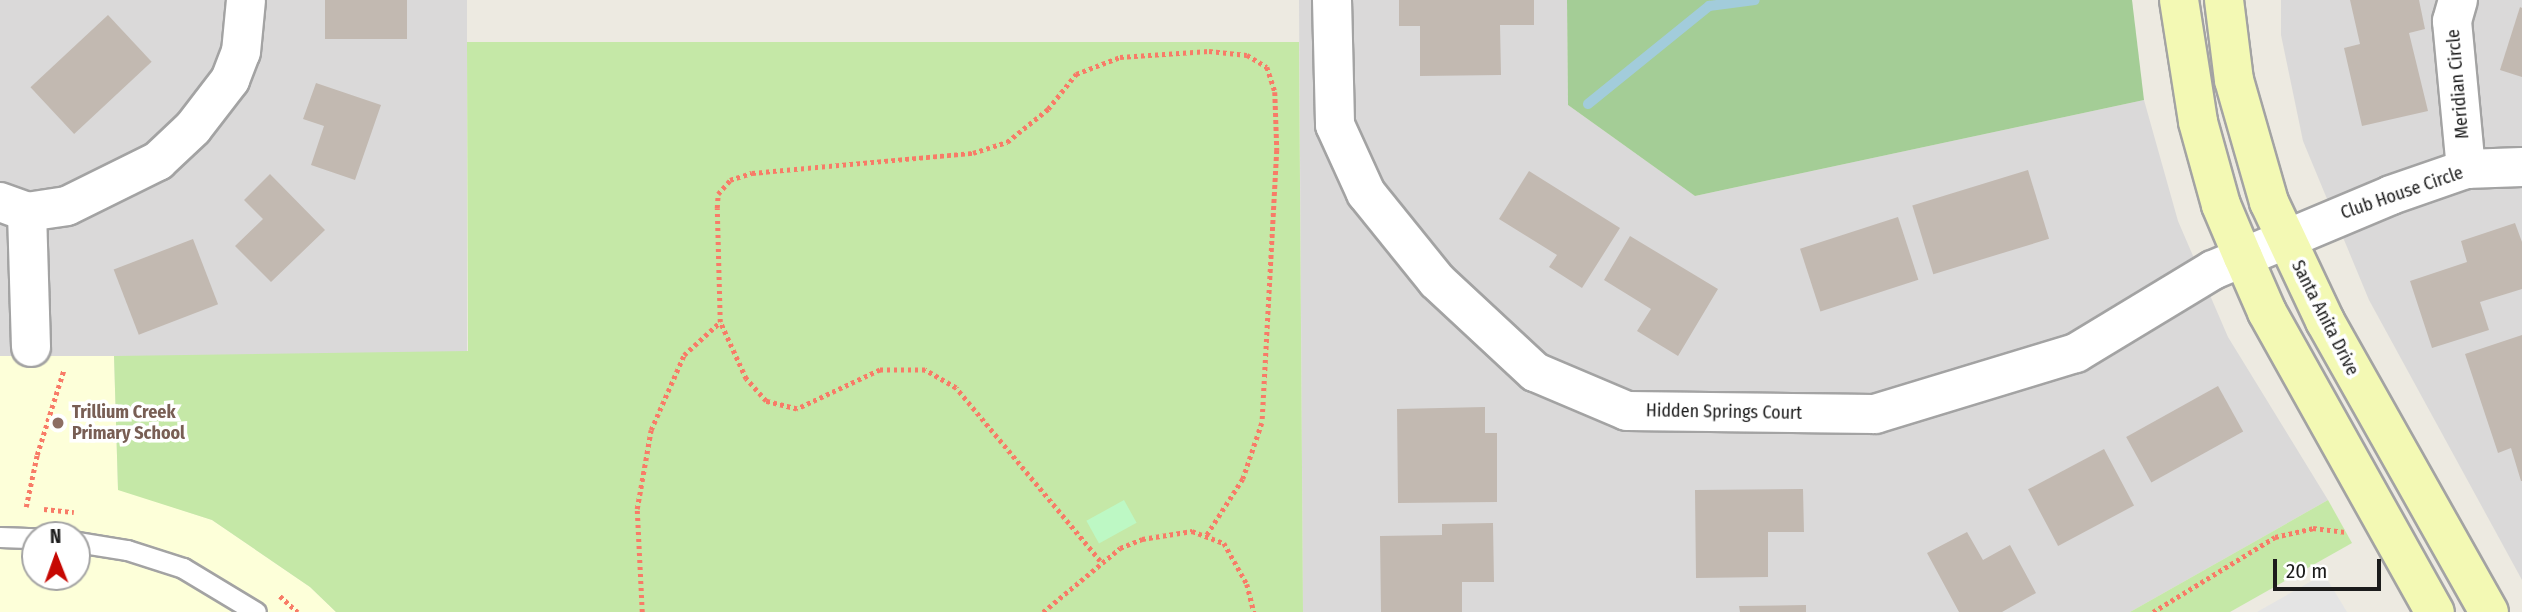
<!DOCTYPE html>
<style>
body{margin:0}
#map{position:relative;width:2522px;height:612px;overflow:hidden;background:#edeae1;font-family:"Fira Sans Condensed",sans-serif}
div>[style]{position:absolute}
[style*='--x']{left:calc(var(--x)*1px);top:calc(var(--y)*1px);width:calc(var(--w)*1px);rotate:calc(var(--a)*1deg)}
.residential>*{inset:0;background:#dad9d9;transform-origin:0 0}
.education>*{inset:0;background:#fdffd9}
.grass>*{inset:0;background:#c5e8a7}
.forest>*{inset:0;background:#a4cd96}
.park>*{inset:0;background:#bdf8c4;transform-origin:0 0}
.parking>*{inset:0;background:#e4e4e4}
.stream>*{height:10px;margin:-5px;padding:0 5px;transform-origin:5px;border-radius:5px;background:#a2ccdb}
.building>*{inset:0;background:#c2b9b1;transform-origin:0 0}
.path>*{height:4.5px;margin-top:-2.25px;transform-origin:0;background:repeating-linear-gradient(90deg,#f87b67 0 3.5px,transparent 0 7px)}
.roads{filter:drop-shadow(2px 0 #a3a3a3) drop-shadow(-2px 0 #a3a3a3) drop-shadow(0 2px #a3a3a3) drop-shadow(0 -2px #a3a3a3)}
.service>*{height:19px;margin:-9.5px;padding:0 9.5px;transform-origin:9.5px;border-radius:9.5px;background:#fff}
.minor>*{height:38px;margin:-19px;padding:0 19px;transform-origin:19px;border-radius:19px;background:#fff}
.secondary>*{height:38px;margin:-19px;padding:0 19px;transform-origin:19px;border-radius:19px;background:#f3f9b4}
.dots>*{width:19px;height:19px;translate:-50% -50%;box-sizing:border-box;border:4px solid #fff;border-radius:50%}
span{translate:-50% -50%;white-space:nowrap;text-align:center;line-height:1.15;-webkit-text-stroke:7px #fff;paint-order:stroke}
.street-label{font-size:18px;color:#1c1c1c}
.education-label{font-size:18px;color:#785e54;font-weight:700}
.left{translate:0 -50%;text-align:left}
.north{position:absolute;left:21px;top:521px;width:70px;height:70px;box-sizing:border-box;background:#fff;border:2px solid #a4a4a4;border-radius:50%;rotate:359deg;font-size:19px;font-weight:700;line-height:28px;text-align:center;color:#1c1c1c}
.north::after{content:'';display:block;margin:auto;width:24px;height:32px;background:#c60802;clip-path:polygon(50% 0,100% 100%,50% 72%,0 100%)}
.scale{position:absolute;left:2273px;top:559px;width:108px;height:32px;box-sizing:border-box;border:4px solid #1c1c1c;border-top:0;padding-left:9px;font-size:21px;line-height:24px;white-space:nowrap;color:#1c1c1c;-webkit-text-stroke:5px #fff;paint-order:stroke}
</style>
<div id="map">
<div class="residential">
<div style="left:0;top:0;width:467px;height:356px"></div>
<div style="clip-path:polygon(1299px 0,1567px 0,1568px 105px,1695px 196px,2144px 100px,2178px 221px,2228px 337px,2328px 500px,2130px 612px,1303px 612px)"></div>
<div style="clip-path:polygon(2281px 0,2522px 0,2522px 580px,2369px 300px,2303px 141px,2281px 35px)"></div>
</div>
<div class="education">
<div style="clip-path:polygon(evenodd,0 356px,114px 356px,118px 489px,212px 520px,310px 587px,336px 612px,0 612px,0 356px,35px 535px,77px 535px,77px 577px,35px 577px,35px 535px)"></div>
</div>
<div class="grass">
<div style="clip-path:polygon(467px 42px,1299px 42px,1303px 612px,336px 612px,310px 587px,212px 520px,118px 490px,114px 356px,468px 351px)"></div>
<div style="clip-path:polygon(2328px 500px,2352px 543px,2230px 612px,2130px 612px)"></div>
</div>
<div class="forest">
<div style="clip-path:polygon(1567px 0,2132px 0,2144px 100px,1695px 196px,1568px 105px)"></div>
</div>
<div class="park">
<div style="left:1124px;top:500px;width:26px;height:43px;rotate:61deg"></div>
</div>
<div class="parking">
<div style="clip-path:polygon(2324px 574px,2347px 612px,2257px 612px)"></div>
</div>
<div class="stream">
<div style="--x:1588;--y:104;--w:156;--a:-39"></div>
<div style="--x:1709;--y:6;--w:46;--a:-7.4"></div>
</div>
<div class="building">
<div style="left:325px;top:0;width:82px;height:39px"></div>
<div style="clip-path:polygon(1399px 0,1534px 0,1534px 25px,1500px 25px,1501px 75px,1420px 76px,1420px 26px,1399px 26px)"></div>
<div style="clip-path:polygon(2350px 0,2419px 0,2425px 29px,2409px 33px,2428px 111px,2362px 126px,2344px 48px,2360px 44px)"></div>
<div style="clip-path:polygon(2520px 7px,2522px 8px,2522px 77px,2500px 70px)"></div>
<div style="left:108px;top:15px;width:64px;height:106px;rotate:47deg"></div>
<div style="clip-path:polygon(316px 83px,381px 105px,355px 180px,311px 165px,324px 126px,303px 119px)"></div>
<div style="left:2028px;top:170px;width:72px;height:121px;rotate:73deg"></div>
<div style="clip-path:polygon(1529px 171px,1620px 228px,1582px 288px,1549px 267px,1557px 255px,1499px 219px)"></div>
<div style="clip-path:polygon(270px 174px,325px 230px,271px 282px,235px 246px,263px 219px,244px 200px)"></div>
<div style="left:1898px;top:217px;width:66px;height:103px;rotate:72deg"></div>
<div style="clip-path:polygon(2515px 223px,2522px 242px,2522px 289px,2480px 302px,2489px 330px,2432px 348px,2410px 281px,2467px 262px,2461px 241px)"></div>
<div style="clip-path:polygon(1630px 236px,1718px 289px,1678px 356px,1637px 331px,1651px 309px,1604px 280px)"></div>
<div style="left:193px;top:239px;width:70px;height:85px;rotate:69deg"></div>
<div style="clip-path:polygon(2522px 335px,2522px 481px,2521px 481px,2511px 448px,2498px 453px,2465px 354px)"></div>
<div style="left:2218px;top:386px;width:52px;height:105px;rotate:61deg"></div>
<div style="clip-path:polygon(1485px 407px,1485px 433px,1497px 433px,1497px 502px,1398px 503px,1397px 409px)"></div>
<div style="left:2104px;top:449px;width:64px;height:86px;rotate:62deg"></div>
<div style="clip-path:polygon(1803px 489px,1804px 532px,1768px 532px,1768px 577px,1696px 578px,1695px 490px)"></div>
<div style="clip-path:polygon(1493px 523px,1494px 582px,1462px 582px,1462px 612px,1381px 612px,1380px 536px,1442px 535px,1442px 524px)"></div>
<div style="clip-path:polygon(1967px 532px,1983px 560px,2010px 545px,2036px 593px,2002px 612px,1959px 612px,1927px 553px)"></div>
<div style="clip-path:polygon(1806px 605px,1806px 612px,1740px 612px,1739px 606px)"></div>
</div>
<div class="path">
<div style="--x:26;--y:507;--w:53;--a:-78.1"></div>
<div style="--x:37;--y:455;--w:90;--a:-72.6"></div>
<div style="--x:44;--y:509;--w:30;--a:6"></div>
<div style="--x:1100;--y:561;--w:225;--a:-129.8"></div>
<div style="--x:956;--y:388;--w:36;--a:-150"></div>
<div style="--x:925;--y:370;--w:45;--a:180"></div>
<div style="--x:880;--y:370;--w:92;--a:154.8"></div>
<div style="--x:797;--y:409;--w:32;--a:-166"></div>
<div style="--x:766;--y:401;--w:30;--a:-132"></div>
<div style="--x:746;--y:379;--w:63;--a:-114.5"></div>
<div style="--x:720;--y:322;--w:114;--a:-91.5"></div>
<div style="--x:717;--y:208;--w:14;--a:-86"></div>
<div style="--x:718;--y:194;--w:18;--a:-49"></div>
<div style="--x:730;--y:180;--w:23;--a:-18"></div>
<div style="--x:752;--y:173;--w:222;--a:-5.2"></div>
<div style="--x:973;--y:153;--w:36;--a:-18"></div>
<div style="--x:1007;--y:142;--w:53;--a:-38.8"></div>
<div style="--x:1048;--y:109;--w:45;--a:-51.3"></div>
<div style="--x:1076;--y:74;--w:47;--a:-21.1"></div>
<div style="--x:1120;--y:57;--w:89;--a:-3.9"></div>
<div style="--x:1209;--y:51;--w:38;--a:6"></div>
<div style="--x:1247;--y:55;--w:23;--a:31"></div>
<div style="--x:1267;--y:67;--w:26;--a:72"></div>
<div style="--x:1275;--y:92;--w:58;--a:88"></div>
<div style="--x:1277;--y:150;--w:273;--a:93.1"></div>
<div style="--x:1262;--y:423;--w:59;--a:108.7"></div>
<div style="--x:1243;--y:479;--w:67;--a:122.7"></div>
<div style="--x:280;--y:596;--w:24;--a:42"></div>
<div style="--x:642;--y:612;--w:103;--a:-92.8"></div>
<div style="--x:637;--y:509;--w:80;--a:-80"></div>
<div style="--x:651;--y:430;--w:82;--a:-66.3"></div>
<div style="--x:684;--y:355;--w:49;--a:-42.5"></div>
<div style="--x:1043;--y:612;--w:100;--a:-39.7"></div>
<div style="--x:1120;--y:548;--w:24;--a:-22"></div>
<div style="--x:1142;--y:539;--w:51;--a:-9.1"></div>
<div style="--x:1192;--y:531;--w:34;--a:21"></div>
<div style="--x:1224;--y:543;--w:47;--a:60.7"></div>
<div style="--x:1247;--y:584;--w:29;--a:76"></div>
<div style="--x:2153;--y:612;--w:143;--a:-31.6"></div>
<div style="--x:2275;--y:537;--w:39;--a:-13"></div>
<div style="--x:2313;--y:528;--w:34;--a:7"></div>
</div>
<div class="roads">
<div class="service">
<div style="--x:0;--y:537;--w:35;--a:2"></div>
<div style="--x:77;--y:542;--w:51;--a:9.1"></div>
<div style="--x:127;--y:550;--w:59;--a:17.8"></div>
<div style="--x:183;--y:568;--w:85;--a:31.1"></div>
</div>
<div class="minor">
<div style="--x:1332;--y:0;--w:125;--a:88.6"></div>
<div style="--x:1335;--y:125;--w:75;--a:65.5"></div>
<div style="--x:1366;--y:193;--w:113;--a:51.1"></div>
<div style="--x:1437;--y:281;--w:134;--a:42.9"></div>
<div style="--x:1535;--y:372;--w:100;--a:23"></div>
<div style="--x:1627;--y:411;--w:248;--a:0.7"></div>
<div style="--x:1875;--y:414;--w:210;--a:-16.9"></div>
<div style="--x:2076;--y:353;--w:160;--a:-31.2"></div>
<div style="--x:2213;--y:270;--w:193;--a:-22.8"></div>
<div style="--x:2391;--y:195;--w:79;--a:-19.1"></div>
<div style="--x:2466;--y:169;--w:56;--a:-2"></div>
<div style="--x:2458;--y:0;--w:22;--a:106"></div>
<div style="--x:2452;--y:21;--w:149;--a:84.6"></div>
<div style="--x:0;--y:202;--w:29;--a:20"></div>
<div style="--x:27;--y:212;--w:40;--a:-8.5"></div>
<div style="--x:67;--y:206;--w:102;--a:-26.3"></div>
<div style="--x:158;--y:161;--w:48;--a:-43.3"></div>
<div style="--x:193;--y:128;--w:61;--a:-52.4"></div>
<div style="--x:230;--y:80;--w:30;--a:-69"></div>
<div style="--x:241;--y:52;--w:52;--a:-84.5"></div>
<div style="--x:27;--y:212;--w:135;--a:88.3"></div>
</div>
<div class="secondary">
<div style="--x:2179;--y:0;--w:123;--a:81.1"></div>
<div style="--x:2198;--y:122;--w:86;--a:74.5"></div>
<div style="--x:2221;--y:205;--w:56;--a:67.1"></div>
<div style="--x:2243;--y:257;--w:60;--a:66.4"></div>
<div style="--x:2267;--y:312;--w:344;--a:60.8"></div>
<div style="--x:2224;--y:0;--w:81;--a:82.9"></div>
<div style="--x:2234;--y:80;--w:127;--a:74"></div>
<div style="--x:2269;--y:202;--w:132;--a:64.8"></div>
<div style="--x:2325;--y:321;--w:334;--a:60.6"></div>
</div>
</div>
<div class="dots">
<div style="left:58px;top:423px;background:#8d6e63"></div>
</div>
<div class="street-label">
<span style="left:2458px;top:84px;rotate:-95deg">Meridian Circle</span>
<span style="left:2402px;top:193px;rotate:-19deg">Club House Circle</span>
<span style="left:2325px;top:318px;rotate:63deg">Santa Anita Drive</span>
<span style="left:1724px;top:412px;rotate:1deg">Hidden Springs Court</span>
</div>
<div class="education-label">
<span class="left" style="left:72px;top:423px">Trillium Creek<br>Primary School</span>
</div>
<div class="north">N</div>
<div class="scale">20 m</div>
</div>
